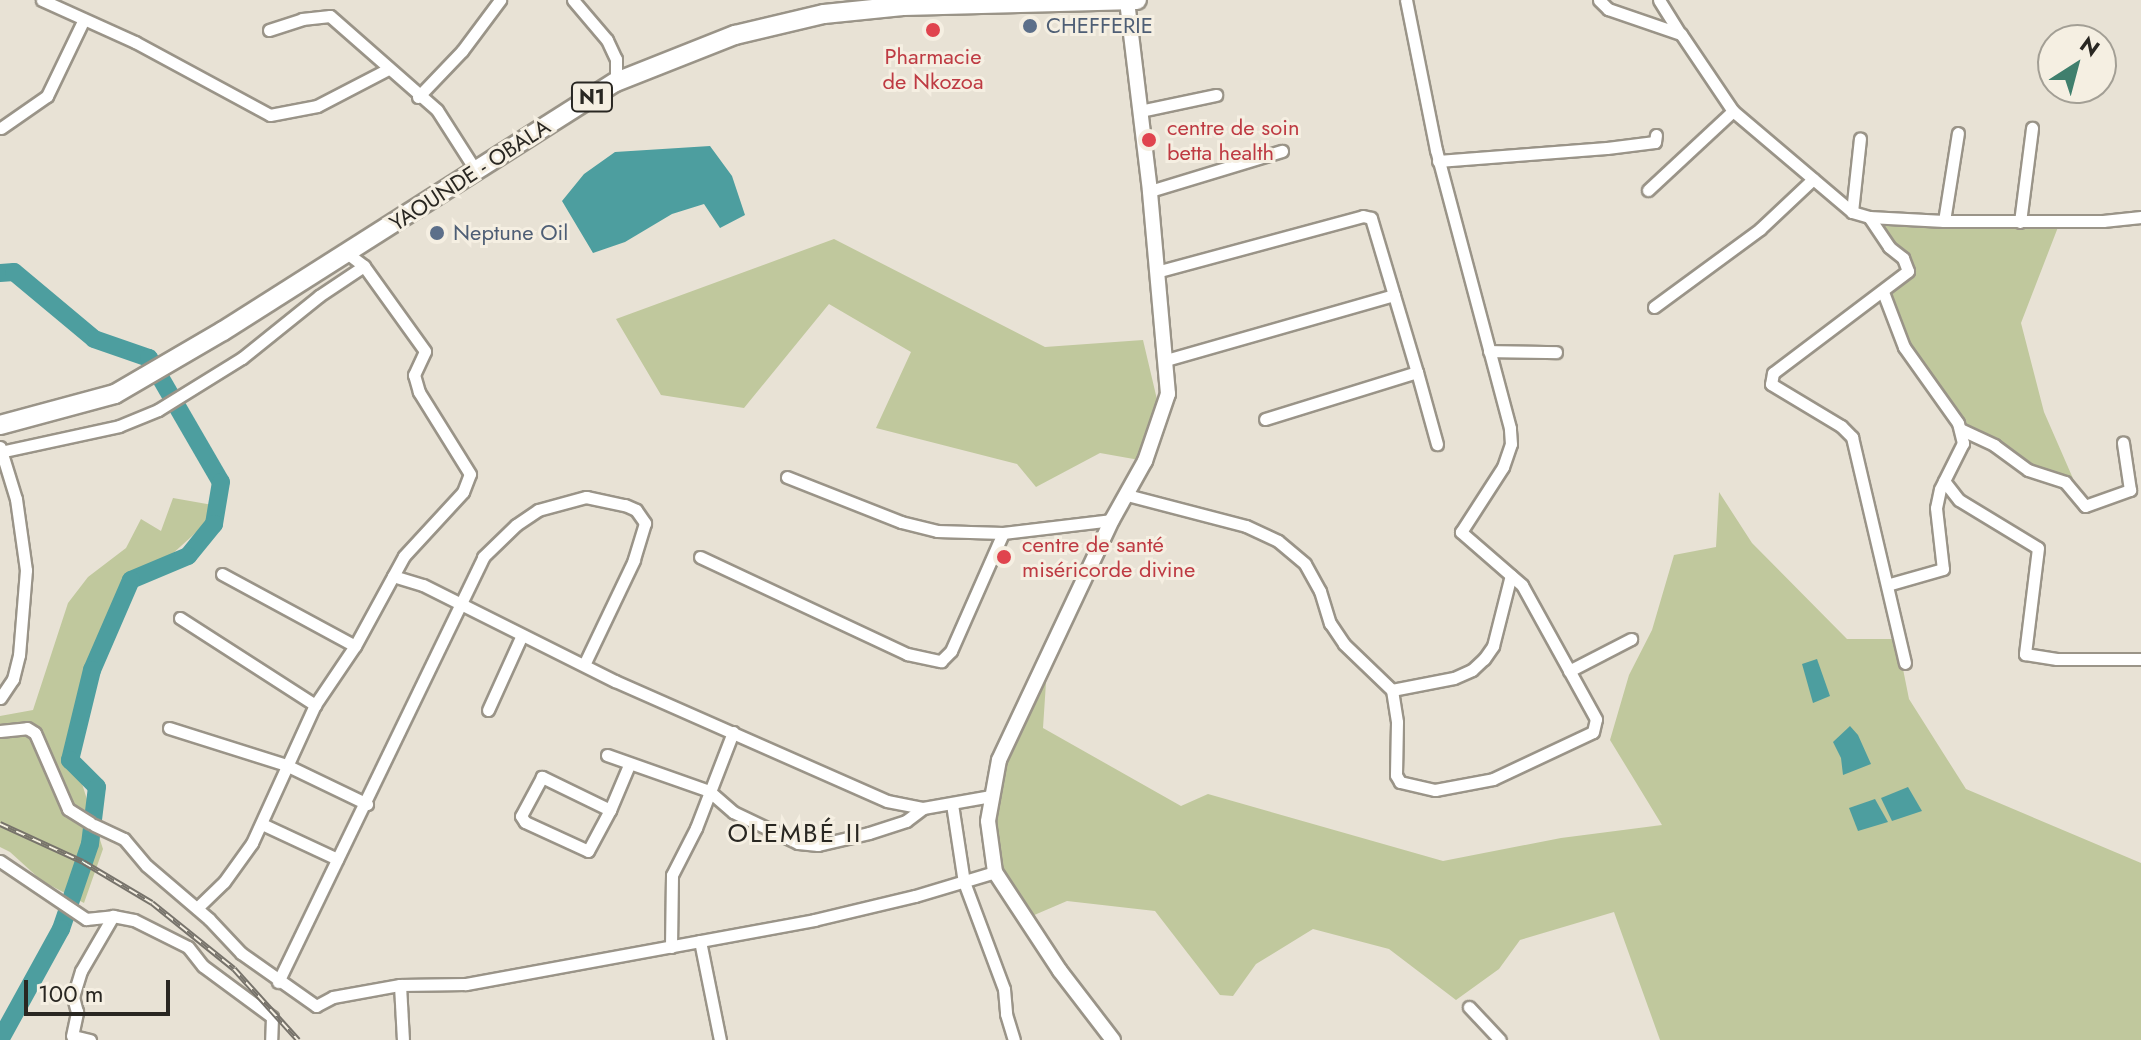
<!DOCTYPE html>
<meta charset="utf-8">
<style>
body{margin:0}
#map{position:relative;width:2141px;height:1040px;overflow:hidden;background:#e8e2d5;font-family:Jost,sans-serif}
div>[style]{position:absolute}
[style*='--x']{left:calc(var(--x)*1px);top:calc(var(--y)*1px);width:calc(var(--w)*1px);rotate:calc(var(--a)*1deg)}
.green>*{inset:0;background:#c0c89d}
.water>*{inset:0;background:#4d9e9f}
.river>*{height:18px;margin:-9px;padding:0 9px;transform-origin:9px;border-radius:9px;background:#4d9e9f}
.roads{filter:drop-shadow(2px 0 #9a9488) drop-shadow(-2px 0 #9a9488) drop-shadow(0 2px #9a9488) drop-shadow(0 -2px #9a9488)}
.minor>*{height:11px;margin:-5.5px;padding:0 5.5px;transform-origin:5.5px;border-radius:5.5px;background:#fff}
.tertiary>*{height:14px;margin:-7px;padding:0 7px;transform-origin:7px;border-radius:7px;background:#fff}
.trunk>*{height:18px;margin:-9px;padding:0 9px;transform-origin:9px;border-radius:9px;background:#fff}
.rail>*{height:6px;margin-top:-3px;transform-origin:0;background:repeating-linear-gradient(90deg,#f5efe2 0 9px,#77736b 0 18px);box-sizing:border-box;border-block:2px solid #77736b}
.dots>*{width:22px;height:22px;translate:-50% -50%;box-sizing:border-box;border:4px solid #f5efe2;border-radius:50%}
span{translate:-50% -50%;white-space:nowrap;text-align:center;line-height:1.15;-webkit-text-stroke:6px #f5efe2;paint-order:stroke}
.shield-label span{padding:2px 6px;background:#f5efe2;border:2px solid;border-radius:6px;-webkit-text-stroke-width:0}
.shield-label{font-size:20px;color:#292722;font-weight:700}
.service-label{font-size:22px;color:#4e5e75}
.left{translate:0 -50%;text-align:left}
.health-label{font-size:22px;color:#be3a42}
.street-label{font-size:22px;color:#292722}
.quarter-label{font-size:26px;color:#292722;letter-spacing:2px}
.north{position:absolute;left:2037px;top:24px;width:80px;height:80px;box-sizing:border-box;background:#f5efe2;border:2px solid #a39f95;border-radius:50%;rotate:36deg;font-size:22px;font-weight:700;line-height:32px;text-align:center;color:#292722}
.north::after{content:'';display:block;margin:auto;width:28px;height:36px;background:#3f7f6d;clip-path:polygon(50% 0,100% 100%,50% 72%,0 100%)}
.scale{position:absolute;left:24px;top:980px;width:146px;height:36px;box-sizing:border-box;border:4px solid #292722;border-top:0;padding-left:10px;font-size:24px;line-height:28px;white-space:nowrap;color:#292722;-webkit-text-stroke:6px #f5efe2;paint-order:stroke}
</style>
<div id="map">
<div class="green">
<div style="clip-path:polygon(1869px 217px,2060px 222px,2021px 323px,2044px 412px,2085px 506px,2065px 482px,2028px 470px,1960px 429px,1926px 381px,1883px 292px,1908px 271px)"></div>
<div style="clip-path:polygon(834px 239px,1045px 347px,1143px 340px,1163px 425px,1145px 461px,1100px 453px,1036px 487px,1017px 464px,876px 428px,911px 352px,829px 304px,744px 408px,661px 395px,616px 319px)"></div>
<div style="clip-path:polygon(1719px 492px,1752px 543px,1847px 639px,1897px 639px,1909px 699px,1966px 789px,2141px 863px,2141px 1040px,1660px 1040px,1614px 912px,1520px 940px,1499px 969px,1456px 1000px,1389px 949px,1313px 929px,1256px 964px,1233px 996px,1220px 995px,1155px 911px,1067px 901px,1025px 919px,993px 856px,991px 796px,1048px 652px,1043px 728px,1181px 806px,1208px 794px,1443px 861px,1561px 838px,1662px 825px,1610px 740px,1629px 675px,1652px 630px,1674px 555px,1716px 547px)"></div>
<div style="clip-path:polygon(173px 498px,224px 507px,115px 606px,75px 762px,103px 849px,84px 903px,42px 881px,10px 852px,0 847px,0 716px,33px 710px,68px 603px,88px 577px,126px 548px,141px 519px,161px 531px)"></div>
</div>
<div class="water">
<div style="clip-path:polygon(710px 146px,732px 176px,745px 215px,720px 228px,704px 204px,672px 214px,625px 242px,593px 253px,562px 201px,584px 174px,615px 152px)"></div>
<div style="clip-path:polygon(1817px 659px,1830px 696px,1813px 703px,1802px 664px)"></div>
<div style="clip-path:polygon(1850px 726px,1858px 735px,1871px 764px,1843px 775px,1841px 758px,1833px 742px)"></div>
<div style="clip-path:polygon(1908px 787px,1922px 811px,1892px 821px,1881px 798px)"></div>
<div style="clip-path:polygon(1875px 799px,1888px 822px,1858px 831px,1849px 808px)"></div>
</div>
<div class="river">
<div style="--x:0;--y:273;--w:14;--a:-4"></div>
<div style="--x:14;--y:272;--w:104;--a:39.9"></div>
<div style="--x:94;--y:339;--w:58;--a:19.1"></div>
<div style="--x:149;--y:358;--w:143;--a:59.9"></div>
<div style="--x:221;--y:482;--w:43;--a:99.5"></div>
<div style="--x:214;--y:524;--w:41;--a:129.1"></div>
<div style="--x:188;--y:556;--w:62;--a:157.2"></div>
<div style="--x:131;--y:580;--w:98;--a:113.4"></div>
<div style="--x:92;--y:670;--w:93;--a:103.7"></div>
<div style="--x:70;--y:760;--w:38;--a:45"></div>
<div style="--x:97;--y:787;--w:57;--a:97"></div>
<div style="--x:90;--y:844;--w:90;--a:108.8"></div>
<div style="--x:61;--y:929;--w:127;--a:118.8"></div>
</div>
<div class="roads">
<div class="minor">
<div style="--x:42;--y:0;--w:102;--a:24.3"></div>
<div style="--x:135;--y:42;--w:153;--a:28.4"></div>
<div style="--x:270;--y:115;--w:48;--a:-10.8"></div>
<div style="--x:317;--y:106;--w:80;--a:-27.5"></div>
<div style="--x:573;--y:0;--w:52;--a:49.6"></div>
<div style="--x:607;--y:40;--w:21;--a:65"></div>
<div style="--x:616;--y:59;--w:23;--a:90"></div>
<div style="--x:1599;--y:0;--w:13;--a:45"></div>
<div style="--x:1608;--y:9;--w:77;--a:18.9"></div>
<div style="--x:1681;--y:34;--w:93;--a:56"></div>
<div style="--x:1733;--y:111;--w:156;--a:40.3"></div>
<div style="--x:1852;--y:212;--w:18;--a:16"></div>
<div style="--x:1869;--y:217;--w:75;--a:3.1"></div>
<div style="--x:1944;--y:221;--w:159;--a:0"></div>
<div style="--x:2103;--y:221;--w:38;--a:-6"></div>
<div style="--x:1659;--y:0;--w:39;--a:58"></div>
<div style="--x:269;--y:30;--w:35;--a:-18"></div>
<div style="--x:302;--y:19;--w:28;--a:-6"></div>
<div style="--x:330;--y:16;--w:142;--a:41.3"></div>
<div style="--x:437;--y:110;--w:72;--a:57.4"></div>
<div style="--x:418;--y:97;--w:64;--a:-46.3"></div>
<div style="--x:462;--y:51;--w:64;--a:-53.3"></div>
<div style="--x:1140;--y:111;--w:78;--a:-11.9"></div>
<div style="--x:1;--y:128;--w:56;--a:-34.8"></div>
<div style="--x:47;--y:96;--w:85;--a:-64.3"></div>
<div style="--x:1438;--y:161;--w:169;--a:-4.4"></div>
<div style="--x:1607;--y:148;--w:48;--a:-7.1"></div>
<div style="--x:1655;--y:142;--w:7;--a:-82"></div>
<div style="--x:1648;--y:190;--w:116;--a:-42.9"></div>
<div style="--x:1150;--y:191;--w:138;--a:-16.9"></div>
<div style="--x:1852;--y:212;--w:74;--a:-83.8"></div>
<div style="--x:1869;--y:217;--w:36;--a:56"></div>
<div style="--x:1889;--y:247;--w:18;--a:38"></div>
<div style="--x:1903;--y:258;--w:14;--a:69"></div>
<div style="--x:1908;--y:271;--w:169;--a:142.9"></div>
<div style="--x:1773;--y:373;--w:11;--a:100"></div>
<div style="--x:1771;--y:384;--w:82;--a:31"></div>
<div style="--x:1841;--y:426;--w:16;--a:45"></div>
<div style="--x:1852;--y:437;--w:232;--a:76.8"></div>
<div style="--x:1944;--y:221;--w:89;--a:-81"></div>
<div style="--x:2020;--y:222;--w:95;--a:-82.7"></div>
<div style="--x:1156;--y:272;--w:214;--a:-15.1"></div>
<div style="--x:1363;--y:216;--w:8;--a:14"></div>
<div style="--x:1371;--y:218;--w:161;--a:73.4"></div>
<div style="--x:1417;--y:372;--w:159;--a:162.8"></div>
<div style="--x:1883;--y:292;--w:59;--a:69.1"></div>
<div style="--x:1904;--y:347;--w:93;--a:54.6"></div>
<div style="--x:1958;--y:423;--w:21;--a:76"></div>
<div style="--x:1963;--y:443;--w:51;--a:116.6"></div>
<div style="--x:1940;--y:489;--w:19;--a:102"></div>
<div style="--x:1936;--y:508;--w:61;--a:83.5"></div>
<div style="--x:1943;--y:569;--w:58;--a:164.1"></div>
<div style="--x:1654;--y:307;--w:132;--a:-36.3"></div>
<div style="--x:1760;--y:229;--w:73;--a:-43.3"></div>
<div style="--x:1489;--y:351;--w:67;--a:0.9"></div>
<div style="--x:1166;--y:360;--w:237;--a:-15.9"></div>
<div style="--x:1417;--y:372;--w:75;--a:74.5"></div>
<div style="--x:1960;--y:429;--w:38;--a:25"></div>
<div style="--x:1994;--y:445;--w:42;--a:36.3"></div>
<div style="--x:2028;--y:470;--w:39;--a:18"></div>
<div style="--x:2065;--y:482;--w:31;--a:50"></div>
<div style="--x:2085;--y:506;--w:48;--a:-19.6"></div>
<div style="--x:2130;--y:490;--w:48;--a:-98.5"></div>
<div style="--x:0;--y:447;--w:54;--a:72.9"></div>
<div style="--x:16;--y:499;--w:72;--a:82"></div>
<div style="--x:26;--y:570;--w:85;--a:94.7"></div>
<div style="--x:19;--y:655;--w:25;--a:104"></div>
<div style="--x:13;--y:679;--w:23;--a:124"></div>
<div style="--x:0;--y:452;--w:122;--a:-12.3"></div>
<div style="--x:119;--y:426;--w:42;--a:-22.3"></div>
<div style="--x:158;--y:410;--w:99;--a:-31.8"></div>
<div style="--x:242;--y:358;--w:99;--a:-38.8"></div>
<div style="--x:319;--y:296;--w:54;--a:-33.7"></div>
<div style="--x:787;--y:477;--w:123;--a:21.5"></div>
<div style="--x:901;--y:522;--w:37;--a:14"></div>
<div style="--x:937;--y:531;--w:66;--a:1.7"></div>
<div style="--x:1003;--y:533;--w:110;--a:-6.8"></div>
<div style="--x:1944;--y:481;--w:24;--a:52"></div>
<div style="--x:1959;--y:500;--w:92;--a:31.3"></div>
<div style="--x:2038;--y:548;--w:107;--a:97"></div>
<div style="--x:2025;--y:654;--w:32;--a:9"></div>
<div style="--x:2057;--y:659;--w:84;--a:0"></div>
<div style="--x:1127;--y:495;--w:123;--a:14.6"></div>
<div style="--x:1246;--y:526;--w:35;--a:25"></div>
<div style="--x:1278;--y:541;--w:35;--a:40"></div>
<div style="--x:1305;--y:564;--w:31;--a:61"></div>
<div style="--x:1320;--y:591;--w:34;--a:73"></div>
<div style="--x:1330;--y:623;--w:25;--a:56"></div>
<div style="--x:1344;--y:644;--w:66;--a:43.8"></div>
<div style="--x:1392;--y:690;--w:32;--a:81"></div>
<div style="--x:1397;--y:722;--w:53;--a:91.1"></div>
<div style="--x:1396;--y:775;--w:8;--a:60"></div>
<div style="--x:1400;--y:782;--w:36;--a:13"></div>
<div style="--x:1435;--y:790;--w:59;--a:-10.7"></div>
<div style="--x:1493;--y:779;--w:110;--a:-25.2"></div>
<div style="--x:1593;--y:732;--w:13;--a:-77"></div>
<div style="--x:1596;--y:719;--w:153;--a:-118.9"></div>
<div style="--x:1522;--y:585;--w:81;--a:-139"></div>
<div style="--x:1461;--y:532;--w:77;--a:-57.1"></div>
<div style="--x:1503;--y:467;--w:24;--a:-71"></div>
<div style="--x:1511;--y:444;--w:16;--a:-94"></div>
<div style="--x:1510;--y:428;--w:288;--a:-104.9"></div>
<div style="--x:1436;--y:150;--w:153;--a:-101.3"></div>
<div style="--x:700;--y:557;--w:229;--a:25.1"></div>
<div style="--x:907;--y:654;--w:35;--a:12"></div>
<div style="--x:941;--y:661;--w:14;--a:-45"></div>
<div style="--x:951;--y:651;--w:129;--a:-66.2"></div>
<div style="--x:222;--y:574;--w:151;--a:28.4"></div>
<div style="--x:393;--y:576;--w:31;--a:17"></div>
<div style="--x:423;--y:585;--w:215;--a:26.6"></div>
<div style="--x:615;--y:681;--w:297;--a:23.8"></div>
<div style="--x:887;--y:801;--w:37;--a:11"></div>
<div style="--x:923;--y:808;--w:69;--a:-10"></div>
<div style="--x:180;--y:618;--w:161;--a:32.8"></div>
<div style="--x:1569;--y:671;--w:70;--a:-27.3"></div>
<div style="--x:1392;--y:690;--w:63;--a:-11"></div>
<div style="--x:1454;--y:678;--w:20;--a:-24"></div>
<div style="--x:1472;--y:670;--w:16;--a:-43"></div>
<div style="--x:1484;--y:659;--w:16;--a:-55"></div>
<div style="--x:1493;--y:646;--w:73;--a:-75.8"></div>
<div style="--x:488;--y:710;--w:82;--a:-65.6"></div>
<div style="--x:169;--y:728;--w:123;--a:17.5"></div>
<div style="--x:286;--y:765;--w:90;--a:25.7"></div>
<div style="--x:0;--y:731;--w:27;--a:-6"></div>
<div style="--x:27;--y:728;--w:9;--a:32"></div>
<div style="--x:35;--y:733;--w:83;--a:66.5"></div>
<div style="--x:68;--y:809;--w:26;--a:32"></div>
<div style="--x:607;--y:755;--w:108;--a:19.4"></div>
<div style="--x:709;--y:791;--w:32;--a:41"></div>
<div style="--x:733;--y:812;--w:72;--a:25.5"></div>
<div style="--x:798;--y:843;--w:20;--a:6"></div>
<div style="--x:818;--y:845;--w:52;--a:-13.2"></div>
<div style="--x:869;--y:833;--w:39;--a:-18"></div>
<div style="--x:906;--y:821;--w:21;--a:-37"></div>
<div style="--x:952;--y:804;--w:79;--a:81.3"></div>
<div style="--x:964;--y:882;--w:114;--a:69.5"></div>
<div style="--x:1004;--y:989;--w:25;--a:85"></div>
<div style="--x:1006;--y:1014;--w:27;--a:73"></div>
<div style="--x:610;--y:810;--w:76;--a:-154.1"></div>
<div style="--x:542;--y:777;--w:44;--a:118.3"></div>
<div style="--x:521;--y:816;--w:7;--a:56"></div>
<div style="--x:525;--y:822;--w:69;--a:24.7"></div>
<div style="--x:588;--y:851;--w:47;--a:-61.8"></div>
<div style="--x:610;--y:810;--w:49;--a:-67.1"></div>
<div style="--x:262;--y:824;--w:83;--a:25"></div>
<div style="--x:94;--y:825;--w:33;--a:25"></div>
<div style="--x:124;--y:839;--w:35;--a:50"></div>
<div style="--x:147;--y:866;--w:82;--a:40.5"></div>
<div style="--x:209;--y:919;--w:47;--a:46.7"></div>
<div style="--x:241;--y:953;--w:92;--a:35.2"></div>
<div style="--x:316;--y:1006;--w:19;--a:-28"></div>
<div style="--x:333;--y:997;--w:68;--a:-10.2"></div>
<div style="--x:400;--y:985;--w:66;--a:-0.9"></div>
<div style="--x:466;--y:984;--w:354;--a:-10.4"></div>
<div style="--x:814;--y:920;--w:104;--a:-13.4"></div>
<div style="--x:915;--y:896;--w:84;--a:-16.7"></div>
<div style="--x:0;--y:861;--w:104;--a:34"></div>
<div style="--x:86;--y:919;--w:27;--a:-6"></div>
<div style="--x:113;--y:916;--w:21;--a:11"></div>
<div style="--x:134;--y:920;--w:60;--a:26.6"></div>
<div style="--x:188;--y:947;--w:24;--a:52"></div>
<div style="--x:203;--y:966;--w:86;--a:36.5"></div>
<div style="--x:272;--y:1017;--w:23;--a:92"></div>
<div style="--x:197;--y:908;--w:37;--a:-44"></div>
<div style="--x:224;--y:882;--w:48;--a:-54.3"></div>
<div style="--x:252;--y:843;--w:152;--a:-65.5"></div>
<div style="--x:315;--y:705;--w:71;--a:-55.9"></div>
<div style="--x:355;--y:646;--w:102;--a:-61.4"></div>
<div style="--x:404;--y:556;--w:87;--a:-47.3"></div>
<div style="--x:463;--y:492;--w:19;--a:-69"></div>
<div style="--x:470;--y:474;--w:97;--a:-121.9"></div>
<div style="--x:419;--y:392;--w:18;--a:-106"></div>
<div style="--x:414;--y:375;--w:26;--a:-65"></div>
<div style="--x:425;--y:351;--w:105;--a:-125.7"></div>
<div style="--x:364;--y:266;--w:20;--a:-143"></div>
<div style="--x:700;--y:941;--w:101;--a:78.6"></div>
<div style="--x:671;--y:947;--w:72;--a:-89.2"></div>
<div style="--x:672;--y:875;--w:53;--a:-62.9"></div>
<div style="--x:696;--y:828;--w:103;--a:-68.9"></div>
<div style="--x:278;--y:982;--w:472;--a:-64.2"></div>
<div style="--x:483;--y:557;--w:46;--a:-44.1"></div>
<div style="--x:516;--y:525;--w:27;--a:-34"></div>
<div style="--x:538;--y:510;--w:50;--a:-15.2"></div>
<div style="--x:586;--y:497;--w:40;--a:12"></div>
<div style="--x:625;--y:505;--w:12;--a:24"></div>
<div style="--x:636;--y:510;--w:16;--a:55"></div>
<div style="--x:645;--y:523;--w:39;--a:107"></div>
<div style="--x:634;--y:560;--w:116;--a:115.5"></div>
<div style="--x:400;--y:985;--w:55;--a:86.9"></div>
<div style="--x:1469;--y:1007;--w:45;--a:46.8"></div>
<div style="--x:90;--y:1040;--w:18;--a:-167"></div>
<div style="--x:72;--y:1036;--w:25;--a:-78"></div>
<div style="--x:77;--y:1012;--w:16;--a:-105"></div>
<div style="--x:73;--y:997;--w:27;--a:-73"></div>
<div style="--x:81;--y:971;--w:64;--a:-59.8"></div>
</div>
<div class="tertiary">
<div style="--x:1113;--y:1040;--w:87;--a:-127.5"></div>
<div style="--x:1060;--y:971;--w:118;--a:-123.3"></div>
<div style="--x:995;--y:872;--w:51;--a:-97.8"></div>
<div style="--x:988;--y:821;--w:62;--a:-79.8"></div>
<div style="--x:999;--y:760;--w:265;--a:-64.8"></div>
<div style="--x:1112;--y:520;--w:68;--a:-60.8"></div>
<div style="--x:1145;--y:461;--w:71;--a:-71.1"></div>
<div style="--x:1168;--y:394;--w:204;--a:-95.1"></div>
<div style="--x:1150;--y:191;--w:191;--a:-96.9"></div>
</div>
<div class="trunk">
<div style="--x:0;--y:425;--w:119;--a:-15.1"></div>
<div style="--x:115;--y:394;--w:125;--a:-30.3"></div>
<div style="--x:223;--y:331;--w:465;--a:-32.4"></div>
<div style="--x:616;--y:82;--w:128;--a:-21.6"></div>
<div style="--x:735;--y:35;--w:91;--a:-13.3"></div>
<div style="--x:824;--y:14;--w:79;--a:-5.8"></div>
<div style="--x:903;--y:6;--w:234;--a:-1.5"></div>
</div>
</div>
<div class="rail">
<div style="--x:0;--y:824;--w:91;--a:24.6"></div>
<div style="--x:83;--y:862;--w:80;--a:30.7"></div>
<div style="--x:152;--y:903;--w:105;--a:38.8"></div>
<div style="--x:234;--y:969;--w:96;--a:48"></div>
</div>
<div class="dots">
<div style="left:1030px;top:26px;background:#5c6f8a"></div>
<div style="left:933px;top:30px;background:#e0444e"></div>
<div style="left:1149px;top:140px;background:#e0444e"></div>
<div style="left:437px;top:233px;background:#5c6f8a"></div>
<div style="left:1004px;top:557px;background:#e0444e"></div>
</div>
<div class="shield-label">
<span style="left:592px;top:97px">N1</span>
</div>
<div class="service-label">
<span class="left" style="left:1046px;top:26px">CHEFFERIE</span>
<span class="left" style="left:453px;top:233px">Neptune Oil</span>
</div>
<div class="health-label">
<span style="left:933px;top:69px">Pharmacie<br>de Nkozoa</span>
<span class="left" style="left:1167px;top:140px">centre de soin<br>betta health</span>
<span class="left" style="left:1022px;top:557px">centre de santé<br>miséricorde divine</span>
</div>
<div class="street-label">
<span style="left:470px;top:175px;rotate:-33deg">YAOUNDE - OBALA</span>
</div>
<div class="quarter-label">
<span style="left:795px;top:834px">OLEMBÉ II</span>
</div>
<div class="north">N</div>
<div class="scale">100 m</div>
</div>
